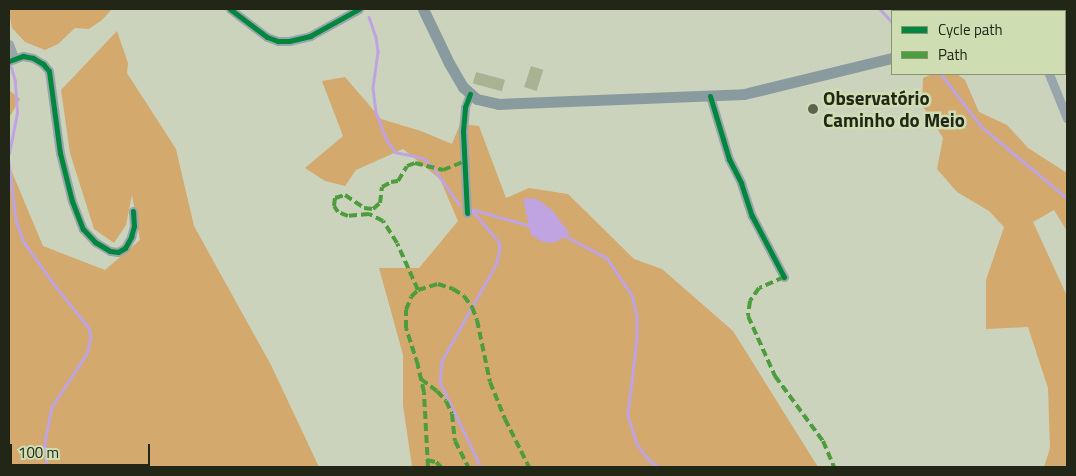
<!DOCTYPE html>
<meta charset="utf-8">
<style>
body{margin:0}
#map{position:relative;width:1076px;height:476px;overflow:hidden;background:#ccd3bd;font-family:"Titillium Web",sans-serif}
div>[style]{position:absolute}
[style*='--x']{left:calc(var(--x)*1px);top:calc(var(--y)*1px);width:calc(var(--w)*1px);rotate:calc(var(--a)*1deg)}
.forest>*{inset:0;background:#d3a96d}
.water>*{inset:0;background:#bfa4e1}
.stream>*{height:2.5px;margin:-1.25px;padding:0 1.25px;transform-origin:1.25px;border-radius:1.25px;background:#bfa4e1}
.building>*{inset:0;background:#a9b293;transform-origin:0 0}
.minor>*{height:9px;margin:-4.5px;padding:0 4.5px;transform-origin:4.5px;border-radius:4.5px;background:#98a5ab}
.major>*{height:11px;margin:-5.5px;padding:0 5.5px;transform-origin:5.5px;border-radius:5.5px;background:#899b9f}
.quiet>*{height:4px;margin-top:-2px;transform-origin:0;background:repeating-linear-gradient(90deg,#4d9c3d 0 8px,transparent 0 12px)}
.cycleway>*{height:5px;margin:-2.5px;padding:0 2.5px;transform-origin:2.5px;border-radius:2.5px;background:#00873e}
.dots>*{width:14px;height:14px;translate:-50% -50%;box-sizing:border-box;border:2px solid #cfddb3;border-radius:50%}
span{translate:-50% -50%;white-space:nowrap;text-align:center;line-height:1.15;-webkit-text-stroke:5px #cfddb3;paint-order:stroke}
.poi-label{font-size:19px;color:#212616;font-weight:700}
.left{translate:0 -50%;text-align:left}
.frame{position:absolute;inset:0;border:10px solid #212616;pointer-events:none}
.legend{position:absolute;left:891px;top:10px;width:175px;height:65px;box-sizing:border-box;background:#cfddb3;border:1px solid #899474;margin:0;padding:6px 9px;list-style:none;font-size:15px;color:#212616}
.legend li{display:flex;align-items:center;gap:10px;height:25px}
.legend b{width:25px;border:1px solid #899474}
.scale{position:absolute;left:10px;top:444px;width:140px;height:22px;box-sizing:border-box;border:2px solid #212616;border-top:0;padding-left:6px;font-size:15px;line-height:18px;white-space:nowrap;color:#212616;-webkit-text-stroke:4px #cfddb3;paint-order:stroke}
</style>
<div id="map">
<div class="forest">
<div style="clip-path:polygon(12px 9px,112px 9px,102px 20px,89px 29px,75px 28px,58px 44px,45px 50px,25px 42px,12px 28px,9px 11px)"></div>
<div style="clip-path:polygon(117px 31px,128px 63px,127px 73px,176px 149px,194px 226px,271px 365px,319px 467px,9px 467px,9px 165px,43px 246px,105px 270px,140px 240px,132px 195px,126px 225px,114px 243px,94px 229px,70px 153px,61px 90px)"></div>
<div style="clip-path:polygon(932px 74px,957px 74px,965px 80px,979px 112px,1007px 125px,1028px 148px,1067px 173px,1067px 231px,1054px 210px,1033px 222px,1067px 296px,1067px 467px,1044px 467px,1050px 448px,1048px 388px,1028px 327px,986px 329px,986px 280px,1004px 227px,989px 211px,957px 192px,937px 169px,943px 138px,922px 105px,923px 78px)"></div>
<div style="clip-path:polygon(345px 77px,381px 119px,421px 131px,452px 144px,460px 124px,479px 126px,506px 198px,529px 188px,568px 194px,634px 259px,662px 269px,733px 331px,818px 467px,412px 467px,403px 405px,403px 355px,379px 268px,419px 268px,458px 221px,440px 179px,403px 149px,356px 170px,345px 186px,325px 181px,305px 168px,343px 136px,322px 81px)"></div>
<div style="clip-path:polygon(9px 90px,20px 99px,9px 118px)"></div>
</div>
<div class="water">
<div style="clip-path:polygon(523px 198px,537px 199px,553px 211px,570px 234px,556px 242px,550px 243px,543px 242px,531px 235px)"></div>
</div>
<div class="stream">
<div style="--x:880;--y:9;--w:18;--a:47"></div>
<div style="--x:369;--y:17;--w:21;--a:71"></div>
<div style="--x:376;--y:37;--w:15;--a:82"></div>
<div style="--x:378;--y:52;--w:36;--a:98"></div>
<div style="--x:373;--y:88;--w:24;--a:83"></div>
<div style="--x:376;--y:112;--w:30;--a:69"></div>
<div style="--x:387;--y:140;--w:14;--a:56"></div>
<div style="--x:395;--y:152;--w:29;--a:12"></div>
<div style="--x:423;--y:158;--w:12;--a:42"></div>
<div style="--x:432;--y:166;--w:47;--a:54.6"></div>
<div style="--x:941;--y:74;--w:67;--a:52.3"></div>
<div style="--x:982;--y:127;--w:111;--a:39.9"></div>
<div style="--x:9;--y:154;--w:42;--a:-79"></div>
<div style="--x:17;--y:113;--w:32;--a:-94"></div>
<div style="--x:15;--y:81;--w:14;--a:-107"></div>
<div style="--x:9;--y:162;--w:58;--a:83.1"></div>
<div style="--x:16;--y:220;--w:23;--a:70"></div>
<div style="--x:24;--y:242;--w:50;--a:54.7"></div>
<div style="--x:53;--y:283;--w:58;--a:51.3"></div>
<div style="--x:89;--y:328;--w:10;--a:79"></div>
<div style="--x:91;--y:338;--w:16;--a:104"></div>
<div style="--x:87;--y:354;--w:64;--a:123.4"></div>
<div style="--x:52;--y:407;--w:38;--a:101"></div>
<div style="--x:45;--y:444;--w:23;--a:85"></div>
<div style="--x:471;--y:209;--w:62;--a:15.8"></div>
<div style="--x:472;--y:210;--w:42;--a:49.8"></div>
<div style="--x:499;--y:242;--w:7;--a:82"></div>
<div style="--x:500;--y:249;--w:14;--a:102"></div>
<div style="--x:497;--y:263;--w:112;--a:119.3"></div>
<div style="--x:442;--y:361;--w:21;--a:95"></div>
<div style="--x:440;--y:382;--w:94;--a:64.2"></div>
<div style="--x:565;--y:236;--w:47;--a:27.6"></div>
<div style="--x:607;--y:258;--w:45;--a:56"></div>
<div style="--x:632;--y:295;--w:22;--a:77"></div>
<div style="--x:637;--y:316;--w:22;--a:90"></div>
<div style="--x:637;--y:338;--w:78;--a:96.7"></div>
<div style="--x:628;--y:415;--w:30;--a:73"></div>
<div style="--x:637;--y:444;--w:19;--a:54"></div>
<div style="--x:648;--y:459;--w:14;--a:36"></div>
</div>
<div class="building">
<div style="left:531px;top:66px;width:13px;height:22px;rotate:18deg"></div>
<div style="left:476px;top:72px;width:30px;height:12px;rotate:15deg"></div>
</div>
<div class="minor">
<div style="--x:230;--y:9;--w:46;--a:37.1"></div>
<div style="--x:267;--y:37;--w:12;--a:20"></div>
<div style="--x:278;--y:41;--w:11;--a:0"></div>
<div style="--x:289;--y:41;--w:22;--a:-13"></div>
<div style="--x:310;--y:36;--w:56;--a:-28.9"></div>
<div style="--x:1023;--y:9;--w:2;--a:63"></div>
<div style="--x:9;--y:44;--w:15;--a:70"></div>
<div style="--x:9;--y:61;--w:15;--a:-20"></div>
<div style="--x:23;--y:56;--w:10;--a:11"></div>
<div style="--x:33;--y:58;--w:12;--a:31"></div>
<div style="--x:43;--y:64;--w:9;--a:49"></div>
<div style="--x:49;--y:71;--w:83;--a:82.4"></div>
<div style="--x:60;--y:153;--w:49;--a:76"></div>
<div style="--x:72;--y:201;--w:30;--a:69"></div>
<div style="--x:83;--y:229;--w:18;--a:47"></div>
<div style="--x:95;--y:242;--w:17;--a:31"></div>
<div style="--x:110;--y:251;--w:8;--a:7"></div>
<div style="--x:118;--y:252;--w:8;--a:-30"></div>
<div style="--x:125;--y:248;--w:13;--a:-61"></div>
<div style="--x:131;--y:237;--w:11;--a:-75"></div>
<div style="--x:134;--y:226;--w:15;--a:-94"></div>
<div style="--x:1049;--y:74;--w:48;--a:67.8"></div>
<div style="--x:710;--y:96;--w:66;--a:73.2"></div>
<div style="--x:729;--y:159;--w:27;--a:63"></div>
<div style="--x:741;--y:183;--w:35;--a:72"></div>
<div style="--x:752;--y:216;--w:69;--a:62.3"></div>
<div style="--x:467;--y:213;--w:82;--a:-92.8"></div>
<div style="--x:463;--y:131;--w:24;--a:-85"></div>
<div style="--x:465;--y:107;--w:14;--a:-69"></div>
</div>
<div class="major">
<div style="--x:423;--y:9;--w:60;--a:64.3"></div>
<div style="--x:449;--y:63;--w:28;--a:60"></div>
<div style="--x:463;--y:87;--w:18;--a:41"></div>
<div style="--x:477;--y:99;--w:22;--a:13"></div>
<div style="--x:498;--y:104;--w:246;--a:-2.3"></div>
<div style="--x:744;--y:94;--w:152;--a:-13.7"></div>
<div style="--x:991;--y:11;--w:14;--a:-8"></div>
</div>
<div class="quiet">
<div style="--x:784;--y:277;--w:27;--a:156"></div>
<div style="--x:759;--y:288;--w:16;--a:125"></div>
<div style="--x:750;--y:301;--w:15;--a:98"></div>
<div style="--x:748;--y:316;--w:66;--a:65.8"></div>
<div style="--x:775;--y:376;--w:81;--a:53.6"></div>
<div style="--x:823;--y:441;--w:28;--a:67"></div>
<div style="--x:418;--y:290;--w:51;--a:-114.1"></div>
<div style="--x:397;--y:243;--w:26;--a:-122"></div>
<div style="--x:383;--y:221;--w:16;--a:-153"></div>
<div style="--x:369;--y:214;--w:21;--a:175"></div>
<div style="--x:348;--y:216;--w:11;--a:-158"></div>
<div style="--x:338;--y:212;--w:7;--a:-124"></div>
<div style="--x:334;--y:206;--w:8;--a:-83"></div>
<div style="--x:335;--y:198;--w:10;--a:-17"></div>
<div style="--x:345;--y:195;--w:23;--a:34"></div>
<div style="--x:364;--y:208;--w:9;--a:6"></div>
<div style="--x:373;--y:209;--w:9;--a:-41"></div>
<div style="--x:380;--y:203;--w:16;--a:-83"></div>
<div style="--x:382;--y:187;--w:10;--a:-29"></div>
<div style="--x:391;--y:182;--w:7;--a:-8"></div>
<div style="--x:398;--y:181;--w:17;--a:-59"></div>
<div style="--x:407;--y:166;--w:9;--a:-21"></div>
<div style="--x:415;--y:163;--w:29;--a:14"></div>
<div style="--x:443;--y:170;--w:22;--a:-22"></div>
<div style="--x:421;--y:379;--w:20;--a:37"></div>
<div style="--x:437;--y:391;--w:13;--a:48"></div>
<div style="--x:446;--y:401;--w:14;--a:65"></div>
<div style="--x:452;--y:414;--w:27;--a:84"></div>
<div style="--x:455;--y:441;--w:29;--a:63"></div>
<div style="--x:427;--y:460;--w:9;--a:13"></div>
<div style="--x:436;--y:462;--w:7;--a:45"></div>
<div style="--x:428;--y:467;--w:75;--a:-93.1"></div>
<div style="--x:424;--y:392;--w:28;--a:-103"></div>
<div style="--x:418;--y:365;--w:39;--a:-108"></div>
<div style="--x:406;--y:328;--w:18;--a:-90"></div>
<div style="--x:406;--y:310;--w:14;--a:-69"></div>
<div style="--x:411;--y:297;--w:10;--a:-45"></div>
<div style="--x:418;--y:290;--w:21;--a:-17"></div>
<div style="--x:438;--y:284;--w:16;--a:18"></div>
<div style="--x:453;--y:289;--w:13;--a:32"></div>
<div style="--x:464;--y:296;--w:14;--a:54"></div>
<div style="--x:472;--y:307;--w:14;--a:69"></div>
<div style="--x:477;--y:320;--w:63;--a:78.2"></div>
<div style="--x:490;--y:382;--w:40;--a:68"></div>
<div style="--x:505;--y:419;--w:54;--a:63.4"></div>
</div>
<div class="cycleway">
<div style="--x:230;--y:9;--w:46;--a:37.1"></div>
<div style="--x:267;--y:37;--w:12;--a:20"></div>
<div style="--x:278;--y:41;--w:11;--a:0"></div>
<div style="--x:289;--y:41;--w:22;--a:-13"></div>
<div style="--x:310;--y:36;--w:56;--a:-28.9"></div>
<div style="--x:9;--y:61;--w:15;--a:-20"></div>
<div style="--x:23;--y:56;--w:10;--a:11"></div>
<div style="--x:33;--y:58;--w:12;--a:31"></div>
<div style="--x:43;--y:64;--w:9;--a:49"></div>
<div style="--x:49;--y:71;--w:83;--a:82.4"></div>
<div style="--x:60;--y:153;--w:49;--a:76"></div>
<div style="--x:72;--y:201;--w:30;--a:69"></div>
<div style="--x:83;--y:229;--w:18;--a:47"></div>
<div style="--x:95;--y:242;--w:17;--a:31"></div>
<div style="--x:110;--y:251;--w:8;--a:7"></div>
<div style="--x:118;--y:252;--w:8;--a:-30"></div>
<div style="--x:125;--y:248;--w:13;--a:-61"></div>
<div style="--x:131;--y:237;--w:11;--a:-75"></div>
<div style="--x:134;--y:226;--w:15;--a:-94"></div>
<div style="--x:710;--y:96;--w:66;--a:73.2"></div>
<div style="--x:729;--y:159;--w:27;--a:63"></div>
<div style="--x:741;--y:183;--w:35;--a:72"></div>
<div style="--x:752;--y:216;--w:69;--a:62.3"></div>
<div style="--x:467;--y:213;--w:82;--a:-92.8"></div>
<div style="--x:463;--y:131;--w:24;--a:-85"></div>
<div style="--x:465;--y:107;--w:14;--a:-69"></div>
</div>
<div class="dots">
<div style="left:813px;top:109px;background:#5d6350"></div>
</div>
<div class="poi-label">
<span class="left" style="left:823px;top:109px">Observatório<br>Caminho do Meio</span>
</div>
<div class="frame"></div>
<ul class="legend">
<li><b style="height:6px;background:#00873e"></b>Cycle path</li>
<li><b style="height:6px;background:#4d9c3d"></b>Path</li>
</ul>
<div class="scale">100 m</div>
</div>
